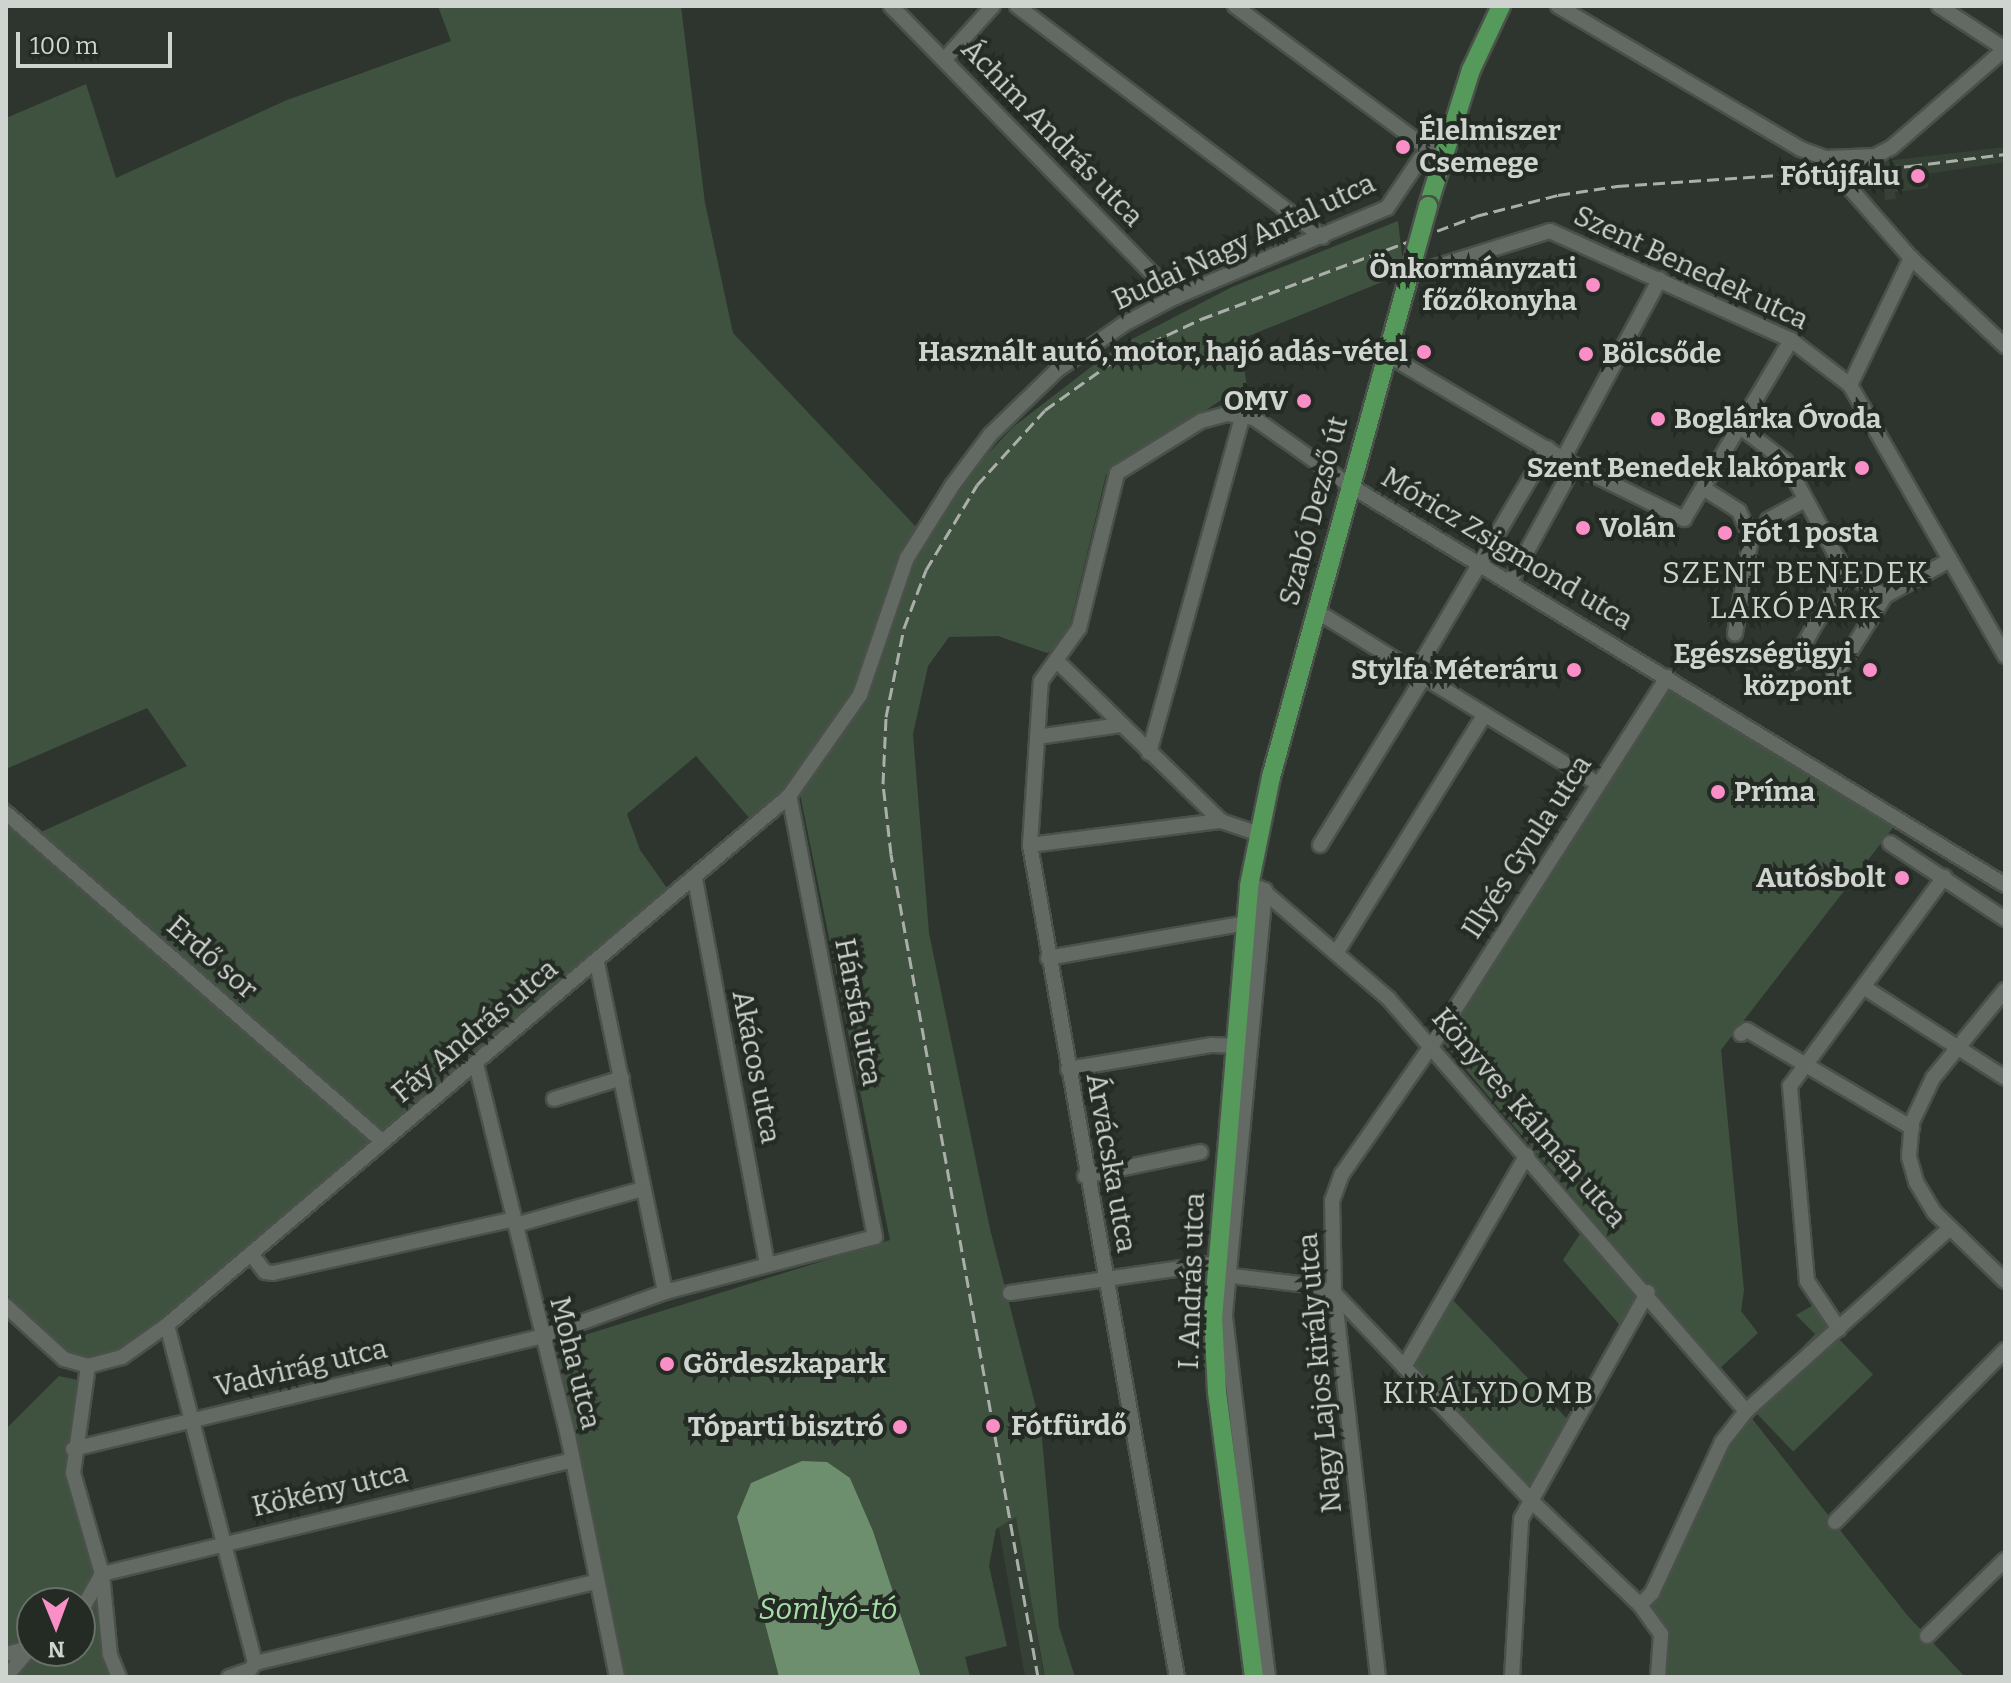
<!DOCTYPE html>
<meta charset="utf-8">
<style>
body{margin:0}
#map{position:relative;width:2011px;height:1683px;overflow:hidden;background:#2e352e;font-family:Bitter,serif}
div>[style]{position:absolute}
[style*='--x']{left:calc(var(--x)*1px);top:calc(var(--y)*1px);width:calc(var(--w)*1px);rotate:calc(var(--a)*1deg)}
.built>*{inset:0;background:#364136;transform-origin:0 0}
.green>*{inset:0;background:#3f523f;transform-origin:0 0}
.water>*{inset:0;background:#6d8f6d}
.roads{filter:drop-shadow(2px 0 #4a504a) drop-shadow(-2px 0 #4a504a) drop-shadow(0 2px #4a504a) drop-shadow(0 -2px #4a504a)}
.minor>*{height:14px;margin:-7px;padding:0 7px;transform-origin:7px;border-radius:7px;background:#636a63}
.major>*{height:18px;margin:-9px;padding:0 9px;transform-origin:9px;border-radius:9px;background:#559a5a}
.rail>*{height:3px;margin-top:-1.5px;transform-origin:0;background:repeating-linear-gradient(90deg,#aaafaa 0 12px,transparent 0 18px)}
.bridges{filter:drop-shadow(2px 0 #4a504a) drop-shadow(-2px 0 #4a504a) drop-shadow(0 2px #4a504a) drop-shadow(0 -2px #4a504a)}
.major-bridge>*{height:18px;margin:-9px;padding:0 9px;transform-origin:9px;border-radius:9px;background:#559a5a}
.dots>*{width:22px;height:22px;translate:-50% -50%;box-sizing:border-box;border:4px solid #242b24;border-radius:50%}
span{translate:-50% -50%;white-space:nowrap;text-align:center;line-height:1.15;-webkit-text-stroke:8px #242b24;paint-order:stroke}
.poi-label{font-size:28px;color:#d0d4d0;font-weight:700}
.left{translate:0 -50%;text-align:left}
.right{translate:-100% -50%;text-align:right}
.street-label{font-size:28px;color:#d0d4d0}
.neighbourhood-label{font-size:30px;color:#cdd5cd;letter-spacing:2px}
.water-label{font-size:30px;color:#a8dea8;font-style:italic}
.frame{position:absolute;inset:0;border:8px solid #d0d4d0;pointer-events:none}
.north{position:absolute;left:16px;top:1587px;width:80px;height:80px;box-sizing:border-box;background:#242b24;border:2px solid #696f69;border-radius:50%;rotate:179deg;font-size:22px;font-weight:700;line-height:32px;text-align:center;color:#d0d4d0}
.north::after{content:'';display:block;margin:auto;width:28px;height:36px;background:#fa8fc7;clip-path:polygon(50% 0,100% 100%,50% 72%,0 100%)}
.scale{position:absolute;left:16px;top:32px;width:156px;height:36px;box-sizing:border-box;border:4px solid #d0d4d0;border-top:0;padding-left:10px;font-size:24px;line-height:28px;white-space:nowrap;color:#d0d4d0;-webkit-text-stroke:6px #242b24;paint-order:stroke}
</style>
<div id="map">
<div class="built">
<div style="clip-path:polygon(2005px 147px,2005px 162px,1927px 174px,1928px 188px,1895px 192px,1896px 199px,1885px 200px,1883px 178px,1861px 179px,1861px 164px)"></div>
<div style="left:1016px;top:1516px;width:164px;height:19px;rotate:80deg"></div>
</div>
<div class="green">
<div style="clip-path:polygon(438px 6px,681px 6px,705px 203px,733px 333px,918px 529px,1013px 427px,1117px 347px,1232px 287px,1398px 221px,1404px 273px,1239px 340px,1248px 392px,1232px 393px,1106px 475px,1065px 645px,1047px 653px,998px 636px,949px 637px,928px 666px,913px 734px,929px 933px,990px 1229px,1041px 1427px,1059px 1627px,1075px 1677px,1045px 1677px,1016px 1517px,996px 1529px,989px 1566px,1007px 1646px,965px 1657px,970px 1677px,921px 1677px,873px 1531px,850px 1478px,737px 1517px,779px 1677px,625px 1677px,579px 1481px,556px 1344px,890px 1240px,800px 794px,784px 792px,751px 820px,696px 756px,627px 814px,640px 850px,667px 888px,172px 1314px,123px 1353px,91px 1360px,73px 1355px,6px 1294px,6px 800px,41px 832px,187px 766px,147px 708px,6px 769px,6px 118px,86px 84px,116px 178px,287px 100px,451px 41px)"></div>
<div style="clip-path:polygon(1668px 686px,1899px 820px,1721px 1050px,1744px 1290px,1741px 1311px,1758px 1333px,1719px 1369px,1441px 1040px)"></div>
<div style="clip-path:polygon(1587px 1223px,1648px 1292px,1625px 1331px,1563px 1260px)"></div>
<div style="clip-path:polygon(1447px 1294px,1572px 1424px,1529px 1498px,1404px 1367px)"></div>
<div style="clip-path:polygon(1817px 1303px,1839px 1329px,1804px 1363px,1796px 1354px,1815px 1334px,1796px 1315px)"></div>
<div style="left:1837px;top:1337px;width:52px;height:111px;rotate:46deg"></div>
<div style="clip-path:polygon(evenodd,59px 1376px,78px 1380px,68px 1476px,105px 1592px,116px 1667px,123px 1677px,6px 1677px,6px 1429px,59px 1376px,32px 1603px,80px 1603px,80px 1651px,32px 1651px,32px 1603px)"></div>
<div style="clip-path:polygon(1746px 1411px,1907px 1615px,1965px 1677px,1658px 1677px,1662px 1648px,1640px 1605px)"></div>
</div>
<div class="water">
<div style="clip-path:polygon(802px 1461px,827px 1462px,850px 1478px,873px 1531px,921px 1677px,779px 1677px,737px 1517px,751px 1483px)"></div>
</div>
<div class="roads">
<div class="minor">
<div style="--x:891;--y:6;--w:407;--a:45.7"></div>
<div style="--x:1017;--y:6;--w:383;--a:37.1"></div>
<div style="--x:1235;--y:6;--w:227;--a:36.6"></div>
<div style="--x:1417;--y:141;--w:28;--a:26"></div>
<div style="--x:1558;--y:6;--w:282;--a:30.5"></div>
<div style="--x:1801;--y:149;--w:27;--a:20"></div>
<div style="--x:1826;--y:158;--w:49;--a:-2.3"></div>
<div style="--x:1875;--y:156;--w:18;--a:-27"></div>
<div style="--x:1891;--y:148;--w:151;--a:-41"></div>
<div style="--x:1939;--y:6;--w:79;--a:33.1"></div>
<div style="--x:944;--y:60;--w:73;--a:-47.8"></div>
<div style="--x:1847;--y:185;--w:97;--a:48.8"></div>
<div style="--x:1911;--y:258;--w:129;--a:43.1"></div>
<div style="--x:1432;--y:268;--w:124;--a:-17.4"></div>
<div style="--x:1550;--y:231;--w:265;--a:24.3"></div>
<div style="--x:1791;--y:340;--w:74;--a:37.3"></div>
<div style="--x:1850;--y:385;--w:312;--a:60.2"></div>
<div style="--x:1386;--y:354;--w:218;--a:30.6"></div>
<div style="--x:1574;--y:465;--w:123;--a:26.1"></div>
<div style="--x:1684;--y:519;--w:209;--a:-59.1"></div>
<div style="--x:1850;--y:385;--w:141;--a:-64.3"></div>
<div style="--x:1739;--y:426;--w:58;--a:37.3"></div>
<div style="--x:1785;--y:461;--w:126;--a:61.6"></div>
<div style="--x:1845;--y:572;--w:103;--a:119.5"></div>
<div style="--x:1564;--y:457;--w:202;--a:-61.7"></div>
<div style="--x:1703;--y:488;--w:43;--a:32.6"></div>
<div style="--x:1739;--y:511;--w:30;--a:66"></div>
<div style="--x:1751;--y:538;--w:97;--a:99.5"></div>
<div style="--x:1768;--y:520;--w:42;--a:-28.4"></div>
<div style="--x:1845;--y:572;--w:47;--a:31"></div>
<div style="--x:1510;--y:582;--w:133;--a:-61.3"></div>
<div style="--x:1316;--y:611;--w:331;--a:31.5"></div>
<div style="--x:1056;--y:660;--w:231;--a:44.3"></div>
<div style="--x:1415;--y:673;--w:261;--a:-59.4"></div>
<div style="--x:1826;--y:690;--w:111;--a:-57.9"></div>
<div style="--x:1885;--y:596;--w:74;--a:-29"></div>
<div style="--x:1037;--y:737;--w:84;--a:-8.2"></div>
<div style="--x:1149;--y:753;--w:352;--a:-74.5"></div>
<div style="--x:6;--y:813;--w:500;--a:41.11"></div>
<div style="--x:1890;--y:843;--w:138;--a:33.5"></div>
<div style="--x:1030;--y:845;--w:193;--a:-7.2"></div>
<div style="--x:1221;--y:821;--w:40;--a:18.9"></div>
<div style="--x:1320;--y:845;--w:196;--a:-58.3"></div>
<div style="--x:695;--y:879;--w:392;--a:79.4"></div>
<div style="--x:1260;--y:888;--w:169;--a:40.7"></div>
<div style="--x:1388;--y:998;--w:547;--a:49.08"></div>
<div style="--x:1265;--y:890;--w:429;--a:95.4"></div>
<div style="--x:1225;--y:1317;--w:363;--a:83.2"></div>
<div style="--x:1338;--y:950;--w:277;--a:-58.1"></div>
<div style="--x:1048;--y:958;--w:201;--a:-10"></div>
<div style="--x:597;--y:963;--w:336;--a:78.3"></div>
<div style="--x:1865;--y:988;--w:166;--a:32.7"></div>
<div style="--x:2005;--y:990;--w:114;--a:129.3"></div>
<div style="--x:1933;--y:1078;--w:49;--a:115.5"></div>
<div style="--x:1912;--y:1122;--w:35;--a:95"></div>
<div style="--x:1909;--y:1157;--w:26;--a:74"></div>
<div style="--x:1916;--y:1182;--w:35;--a:59"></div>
<div style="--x:1934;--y:1212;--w:99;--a:44.2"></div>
<div style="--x:1741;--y:1034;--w:7;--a:-34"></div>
<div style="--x:1747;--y:1030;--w:192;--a:30.7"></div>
<div style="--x:476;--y:1064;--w:383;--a:76.1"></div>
<div style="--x:568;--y:1436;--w:246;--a:78.5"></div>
<div style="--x:1068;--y:1069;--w:146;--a:-9.5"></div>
<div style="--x:1212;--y:1045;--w:23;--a:2"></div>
<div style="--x:554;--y:1099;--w:71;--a:-17.2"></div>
<div style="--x:1085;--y:1176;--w:118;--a:-11.7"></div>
<div style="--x:515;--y:1225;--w:132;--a:-15.8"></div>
<div style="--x:252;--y:1255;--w:21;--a:53"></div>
<div style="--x:265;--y:1272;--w:8;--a:7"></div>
<div style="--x:273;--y:1273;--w:247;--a:-12.6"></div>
<div style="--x:1232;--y:1276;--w:85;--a:6.8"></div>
<div style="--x:1316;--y:1286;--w:19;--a:21"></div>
<div style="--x:1334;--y:1293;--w:298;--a:46.4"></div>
<div style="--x:1540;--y:1509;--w:139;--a:43.8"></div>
<div style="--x:1640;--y:1605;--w:36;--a:54"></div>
<div style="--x:1661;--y:1634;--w:43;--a:94"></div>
<div style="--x:1010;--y:1293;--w:208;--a:-8.3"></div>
<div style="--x:6;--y:1306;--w:79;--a:42.4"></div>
<div style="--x:64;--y:1359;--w:25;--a:16"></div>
<div style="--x:167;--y:1325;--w:349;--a:75.4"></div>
<div style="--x:255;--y:1663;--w:17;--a:126"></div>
<div style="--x:1839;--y:1329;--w:58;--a:-123.7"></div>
<div style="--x:1807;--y:1281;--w:196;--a:-95"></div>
<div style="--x:1790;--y:1086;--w:260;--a:-53.6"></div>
<div style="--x:88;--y:1366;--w:35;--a:-15"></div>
<div style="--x:122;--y:1357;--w:55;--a:-35.4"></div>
<div style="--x:167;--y:1325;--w:817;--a:-40.38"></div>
<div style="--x:789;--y:796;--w:123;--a:-54.9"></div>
<div style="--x:860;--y:695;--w:145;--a:-71.1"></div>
<div style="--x:907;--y:558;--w:85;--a:-58"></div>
<div style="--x:952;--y:486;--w:64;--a:-53.3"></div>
<div style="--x:990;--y:435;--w:93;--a:-44.1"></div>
<div style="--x:1057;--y:370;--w:81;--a:-34.5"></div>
<div style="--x:1124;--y:324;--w:58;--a:-27.9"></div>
<div style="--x:1175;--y:297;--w:230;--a:-22.8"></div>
<div style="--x:1387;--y:208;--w:59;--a:-56"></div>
<div style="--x:1420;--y:159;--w:23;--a:-15"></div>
<div style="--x:88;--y:1366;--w:108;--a:98"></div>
<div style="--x:73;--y:1473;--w:105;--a:74"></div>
<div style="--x:102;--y:1574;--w:81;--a:84.4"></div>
<div style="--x:110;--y:1655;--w:24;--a:68"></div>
<div style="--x:1404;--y:1367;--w:245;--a:-59.9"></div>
<div style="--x:73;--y:1449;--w:481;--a:-13.5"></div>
<div style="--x:541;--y:1337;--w:132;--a:-19.9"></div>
<div style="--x:665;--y:1292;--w:217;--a:-14.7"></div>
<div style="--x:875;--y:1237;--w:449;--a:-101"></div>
<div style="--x:1835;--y:1522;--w:242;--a:-45.3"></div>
<div style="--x:1640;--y:1605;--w:17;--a:-45"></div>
<div style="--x:1652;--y:1593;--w:166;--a:-65.1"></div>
<div style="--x:1722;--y:1442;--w:39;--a:-52"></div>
<div style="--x:1746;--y:1411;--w:274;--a:-41.9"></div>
<div style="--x:80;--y:1613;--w:45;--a:-60.6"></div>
<div style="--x:102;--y:1574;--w:481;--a:-13.6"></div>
<div style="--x:1927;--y:1636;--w:109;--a:-44.3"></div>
<div style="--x:6;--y:1654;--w:24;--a:-15"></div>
<div style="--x:255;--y:1663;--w:350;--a:-13.4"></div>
<div style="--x:6;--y:1677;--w:40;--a:-50"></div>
<div style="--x:229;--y:1677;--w:18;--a:-19"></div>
<div style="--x:1177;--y:1677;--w:845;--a:-100.02"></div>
<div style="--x:1030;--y:845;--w:164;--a:-86.2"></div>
<div style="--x:1041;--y:681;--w:65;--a:-54.4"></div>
<div style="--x:1079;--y:628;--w:160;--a:-76.2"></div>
<div style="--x:1117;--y:473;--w:99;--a:-31.8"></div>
<div style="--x:1201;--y:421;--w:28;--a:-15"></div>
<div style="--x:1228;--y:414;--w:26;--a:9"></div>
<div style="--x:1254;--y:418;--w:116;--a:35.2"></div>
<div style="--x:1349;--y:485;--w:768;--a:31.37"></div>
<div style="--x:1378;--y:1677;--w:387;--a:-96.5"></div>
<div style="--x:1334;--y:1293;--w:92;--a:-91.2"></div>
<div style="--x:1332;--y:1201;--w:29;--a:-70"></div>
<div style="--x:1342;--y:1174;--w:157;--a:-55.1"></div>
<div style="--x:1432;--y:1045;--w:437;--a:-57.4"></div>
<div style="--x:1512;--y:1677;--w:158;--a:-86.7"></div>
<div style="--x:1521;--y:1519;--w:260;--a:-60.8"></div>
</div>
<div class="major">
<div style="--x:1428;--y:206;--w:143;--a:-72.5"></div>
<div style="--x:1471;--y:70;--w:71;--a:-64.9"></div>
<div style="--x:1254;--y:1677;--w:287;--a:-97.4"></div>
<div style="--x:1217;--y:1392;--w:74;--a:-93.1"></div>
<div style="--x:1213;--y:1318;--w:433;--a:-85.2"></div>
<div style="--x:1249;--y:886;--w:111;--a:-78.6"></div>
<div style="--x:1271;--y:777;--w:535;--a:-74.61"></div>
</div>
</div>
<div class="rail">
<div style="--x:1038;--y:1677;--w:836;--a:-100.13"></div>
<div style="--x:891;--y:854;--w:70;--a:-96.5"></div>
<div style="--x:883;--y:784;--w:67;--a:-87.4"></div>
<div style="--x:886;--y:717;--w:91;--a:-78.6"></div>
<div style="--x:904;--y:628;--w:62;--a:-69.2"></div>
<div style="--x:926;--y:570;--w:99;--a:-59"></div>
<div style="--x:977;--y:485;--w:101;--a:-47.8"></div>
<div style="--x:1045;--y:410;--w:90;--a:-35.5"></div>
<div style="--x:1118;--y:358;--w:92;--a:-25.2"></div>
<div style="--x:1201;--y:319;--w:294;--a:-20.5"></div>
<div style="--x:1476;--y:216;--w:85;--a:-14.4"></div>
<div style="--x:1558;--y:195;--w:60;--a:-8.7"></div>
<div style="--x:1617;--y:186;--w:294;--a:-3.9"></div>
<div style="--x:1910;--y:166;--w:96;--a:-7.2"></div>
</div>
<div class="bridges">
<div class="major-bridge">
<div style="--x:1413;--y:261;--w:57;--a:-74.7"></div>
</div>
</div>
<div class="dots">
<div style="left:1403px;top:147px;background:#fa8fc7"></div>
<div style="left:1918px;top:176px;background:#fa8fc7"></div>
<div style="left:1593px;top:285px;background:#fa8fc7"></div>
<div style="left:1424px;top:352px;background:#fa8fc7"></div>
<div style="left:1586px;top:354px;background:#fa8fc7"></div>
<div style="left:1304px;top:401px;background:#fa8fc7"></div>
<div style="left:1658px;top:419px;background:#fa8fc7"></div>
<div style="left:1862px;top:468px;background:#fa8fc7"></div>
<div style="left:1583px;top:528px;background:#fa8fc7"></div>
<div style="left:1725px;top:533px;background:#fa8fc7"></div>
<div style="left:1574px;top:670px;background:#fa8fc7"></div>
<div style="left:1870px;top:670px;background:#fa8fc7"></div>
<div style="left:1718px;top:792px;background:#fa8fc7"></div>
<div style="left:1902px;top:878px;background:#fa8fc7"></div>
<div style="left:667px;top:1364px;background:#fa8fc7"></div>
<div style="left:993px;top:1426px;background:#fa8fc7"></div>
<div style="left:900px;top:1427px;background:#fa8fc7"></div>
</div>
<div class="poi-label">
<span class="left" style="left:1419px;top:147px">Élelmiszer<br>Csemege</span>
<span class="right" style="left:1900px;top:176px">Fótújfalu</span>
<span class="right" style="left:1577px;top:285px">Önkormányzati<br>főzőkonyha</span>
<span class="right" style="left:1408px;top:352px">Használt autó, motor, hajó adás-vétel</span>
<span class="left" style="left:1602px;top:354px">Bölcsőde</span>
<span class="right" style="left:1288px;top:401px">OMV</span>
<span class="left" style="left:1674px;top:419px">Boglárka Óvoda</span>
<span class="right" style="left:1846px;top:468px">Szent Benedek lakópark</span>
<span class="left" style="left:1599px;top:528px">Volán</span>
<span class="left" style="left:1741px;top:533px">Fót 1 posta</span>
<span class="right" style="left:1852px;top:670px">Egészségügyi<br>központ</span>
<span class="right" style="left:1558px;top:670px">Stylfa Méteráru</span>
<span class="left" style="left:1734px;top:792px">Príma</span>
<span class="right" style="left:1886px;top:878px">Autósbolt</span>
<span class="left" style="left:683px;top:1364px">Gördeszkapark</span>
<span class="left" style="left:1011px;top:1426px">Fótfürdő</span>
<span class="right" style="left:884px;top:1427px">Tóparti bisztró</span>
</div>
<div class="street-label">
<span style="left:1052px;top:133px;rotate:46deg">Áchim András utca</span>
<span style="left:1244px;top:242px;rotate:-25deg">Budai Nagy Antal utca</span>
<span style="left:1691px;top:268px;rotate:25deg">Szent Benedek utca</span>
<span style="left:1314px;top:511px;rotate:-75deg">Szabó Dezső út</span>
<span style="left:1507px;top:549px;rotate:31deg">Móricz Zsigmond utca</span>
<span style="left:1527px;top:847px;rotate:-57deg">Illyés Gyula utca</span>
<span style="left:212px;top:958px;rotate:41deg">Erdő sor</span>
<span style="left:858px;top:1012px;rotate:79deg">Hársfa utca</span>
<span style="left:475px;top:1031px;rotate:-40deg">Fáy András utca</span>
<span style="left:756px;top:1067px;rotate:79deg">Akácos utca</span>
<span style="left:1529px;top:1118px;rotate:49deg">Könyves Kálmán utca</span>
<span style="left:1111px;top:1163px;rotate:80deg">Árvácska utca</span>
<span style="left:1192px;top:1281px;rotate:-88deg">I. András utca</span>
<span style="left:575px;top:1363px;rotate:76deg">Moha utca</span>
<span style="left:301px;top:1368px;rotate:-13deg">Vadvirág utca</span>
<span style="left:1320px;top:1373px;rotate:-95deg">Nagy Lajos király utca</span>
<span style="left:330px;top:1490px;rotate:-13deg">Kökény utca</span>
</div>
<div class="neighbourhood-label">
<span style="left:1796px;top:590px">SZENT BENEDEK<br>LAKÓPARK</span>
<span style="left:1489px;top:1393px">KIRÁLYDOMB</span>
</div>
<div class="water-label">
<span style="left:828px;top:1609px">Somlyó-tó</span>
</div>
<div class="frame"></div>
<div class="north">N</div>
<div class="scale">100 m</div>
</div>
